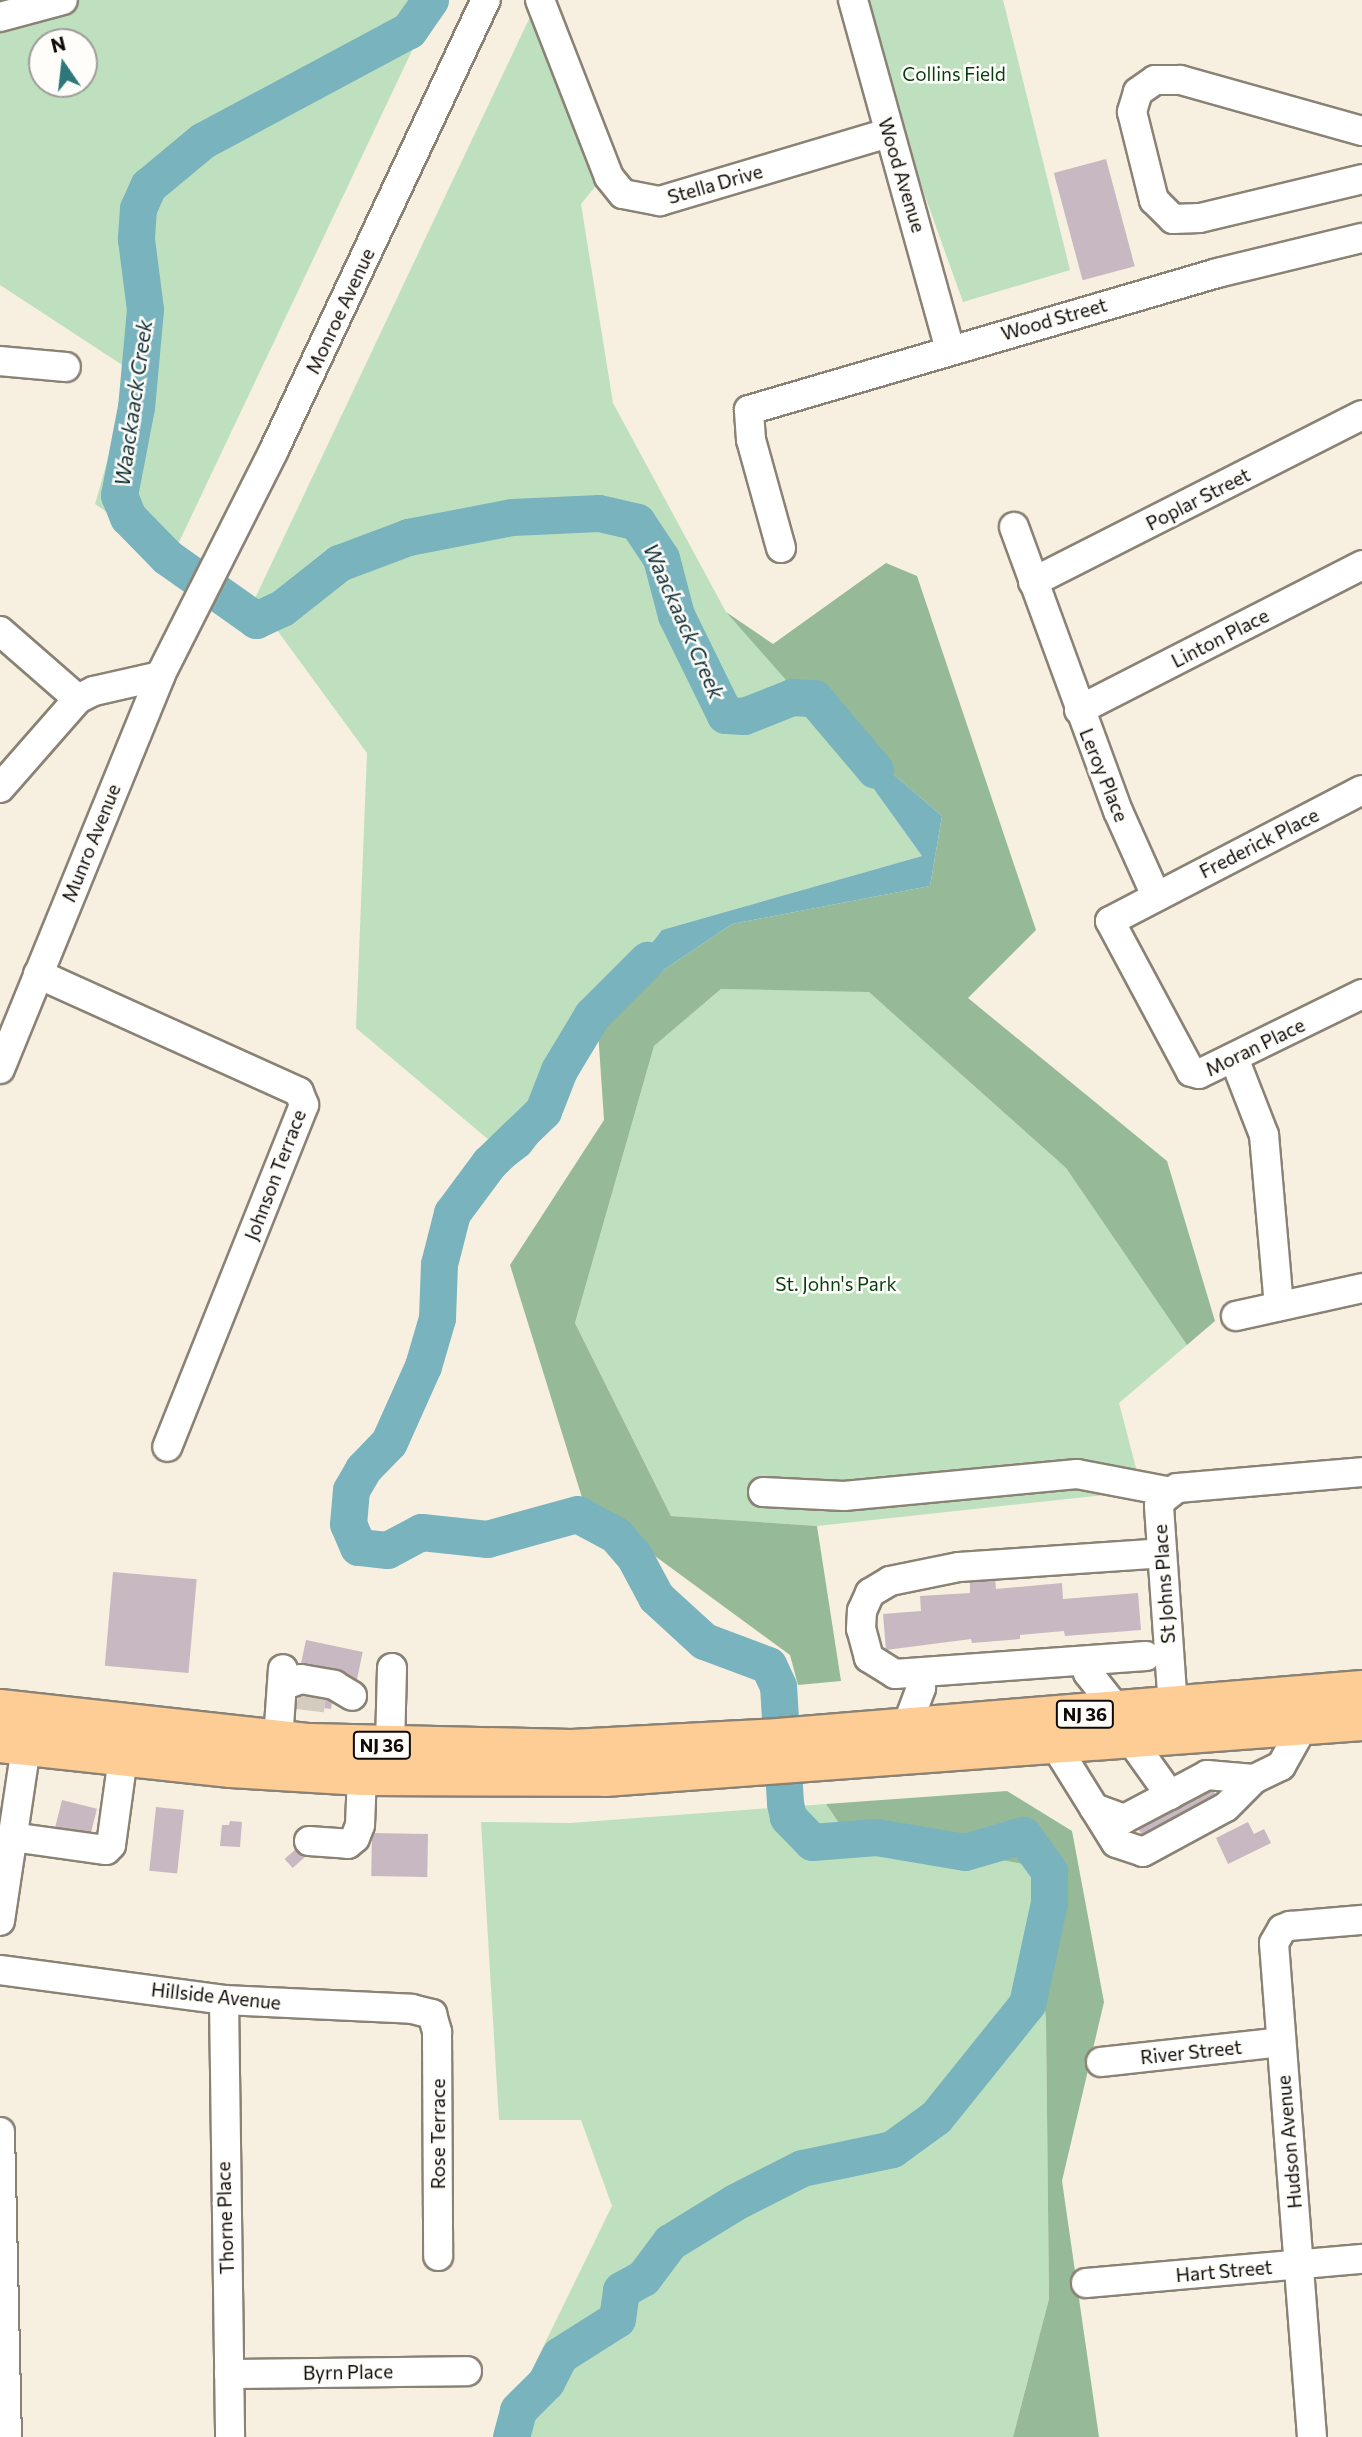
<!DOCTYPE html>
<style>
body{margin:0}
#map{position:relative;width:1362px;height:2437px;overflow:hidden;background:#f7efe0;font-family:Commissioner,sans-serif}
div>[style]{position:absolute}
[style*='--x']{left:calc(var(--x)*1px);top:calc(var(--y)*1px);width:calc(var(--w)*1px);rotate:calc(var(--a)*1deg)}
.green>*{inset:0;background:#bee0be}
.forest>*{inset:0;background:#96ba97}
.water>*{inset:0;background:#78b3be}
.river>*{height:37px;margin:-18.5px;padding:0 18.5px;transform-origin:18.5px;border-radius:18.5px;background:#78b3be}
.building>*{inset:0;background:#c8b8c1;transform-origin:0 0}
.minor-tunnel>*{height:28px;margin-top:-14px;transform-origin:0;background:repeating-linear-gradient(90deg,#d4cdbf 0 28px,transparent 0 42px)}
.roads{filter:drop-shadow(2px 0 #8a8275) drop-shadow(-2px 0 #8a8275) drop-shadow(0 2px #8a8275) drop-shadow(0 -2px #8a8275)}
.minor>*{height:28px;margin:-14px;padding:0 14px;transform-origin:14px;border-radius:14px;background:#fff}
.highway>*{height:38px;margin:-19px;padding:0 19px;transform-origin:19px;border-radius:19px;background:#fecc95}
span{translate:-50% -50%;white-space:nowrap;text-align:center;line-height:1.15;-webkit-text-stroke:5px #fefdfa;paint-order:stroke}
.shield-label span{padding:2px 5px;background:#fefdfa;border:2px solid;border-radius:5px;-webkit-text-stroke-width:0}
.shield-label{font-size:18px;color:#0e0b07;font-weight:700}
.park-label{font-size:19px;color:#043d0e}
.street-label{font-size:19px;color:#0e0b07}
.water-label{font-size:21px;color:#0f2e33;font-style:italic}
.north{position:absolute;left:28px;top:28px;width:70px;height:70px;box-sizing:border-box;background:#fefdfa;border:2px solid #9e9c99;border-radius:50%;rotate:346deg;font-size:19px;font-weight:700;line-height:28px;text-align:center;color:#0e0b07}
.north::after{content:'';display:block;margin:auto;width:24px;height:32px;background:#2d777b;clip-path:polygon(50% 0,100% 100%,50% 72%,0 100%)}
</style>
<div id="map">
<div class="green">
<div style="clip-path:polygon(evenodd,0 0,436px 0,172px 557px,95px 504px,133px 372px,0 285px,0 0,42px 42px,84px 42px,84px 84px,42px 84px,42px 42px)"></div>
<div style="clip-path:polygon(538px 0,608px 171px,581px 204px,613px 403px,726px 612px,815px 707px,922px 856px,662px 930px,496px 1146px,356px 1028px,367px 753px,274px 626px,250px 609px)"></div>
<div style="clip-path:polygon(864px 0,1003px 0,1070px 270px,963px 302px,905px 140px)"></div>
<div style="clip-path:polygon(721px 989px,869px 991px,1066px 1168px,1187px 1345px,1119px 1403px,1142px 1491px,817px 1526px,671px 1516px,575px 1323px,654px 1046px)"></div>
<div style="clip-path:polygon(826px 1804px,843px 1829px,1034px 1865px,1046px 2022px,1049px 2299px,1013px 2437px,499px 2437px,612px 2206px,581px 2120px,499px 2120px,481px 1822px,570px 1823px)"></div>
</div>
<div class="forest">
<div style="clip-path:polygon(886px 563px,917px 576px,1036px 930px,968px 998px,1167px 1161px,1215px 1321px,1187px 1345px,1066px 1168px,869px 992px,721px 989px,654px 1046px,575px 1323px,671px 1516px,817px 1526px,841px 1681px,798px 1685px,790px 1655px,584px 1504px,510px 1265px,604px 1120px,598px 1031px,637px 988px,732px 924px,930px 886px,942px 816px,794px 689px,726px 612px,773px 644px)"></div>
<div style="clip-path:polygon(1007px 1791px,1072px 1831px,1104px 2002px,1062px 2181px,1099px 2437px,1013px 2437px,1049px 2299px,1046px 2022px,1034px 1866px,843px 1829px,826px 1804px)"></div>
</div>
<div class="water">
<div style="clip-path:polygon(815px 707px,942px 816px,930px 886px,732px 924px,637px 988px,580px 1052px,545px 1133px,529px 1154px,512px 1167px,498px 1159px,496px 1146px,662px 930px,922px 856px)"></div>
</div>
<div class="river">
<div style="--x:430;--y:0;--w:37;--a:125"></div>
<div style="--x:409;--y:30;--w:235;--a:151.8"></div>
<div style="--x:202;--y:141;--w:70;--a:140.2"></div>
<div style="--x:148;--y:186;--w:24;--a:114"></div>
<div style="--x:138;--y:208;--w:31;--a:94"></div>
<div style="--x:136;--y:239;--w:71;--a:82.7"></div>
<div style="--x:145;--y:309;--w:98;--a:95.2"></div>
<div style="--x:136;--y:407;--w:90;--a:100.9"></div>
<div style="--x:119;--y:495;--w:24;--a:68"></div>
<div style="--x:128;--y:517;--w:56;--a:45.7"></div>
<div style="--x:167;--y:557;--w:109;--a:35.3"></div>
<div style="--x:256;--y:620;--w:29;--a:-25"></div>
<div style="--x:282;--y:608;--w:73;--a:-38.3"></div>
<div style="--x:339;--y:563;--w:74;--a:-20.6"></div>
<div style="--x:408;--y:537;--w:106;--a:-10.9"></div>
<div style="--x:512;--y:517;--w:87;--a:-2.6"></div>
<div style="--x:599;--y:513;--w:39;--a:13"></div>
<div style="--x:637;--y:522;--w:43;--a:56.3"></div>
<div style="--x:661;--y:558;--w:59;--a:75.3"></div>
<div style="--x:676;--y:615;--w:111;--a:63.9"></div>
<div style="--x:725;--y:715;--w:19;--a:3"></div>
<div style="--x:744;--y:716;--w:52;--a:-21.6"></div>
<div style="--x:792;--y:697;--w:22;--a:3"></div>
<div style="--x:814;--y:698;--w:94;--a:49.7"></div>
<div style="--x:511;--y:2437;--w:28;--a:-75"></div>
<div style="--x:518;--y:2410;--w:40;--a:-45"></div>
<div style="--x:546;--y:2382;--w:30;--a:-63"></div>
<div style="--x:560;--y:2355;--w:67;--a:-32.3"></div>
<div style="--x:617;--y:2319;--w:29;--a:-82"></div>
<div style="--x:621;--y:2290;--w:25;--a:-29"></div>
<div style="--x:643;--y:2278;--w:45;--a:-53.1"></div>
<div style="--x:670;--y:2242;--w:76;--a:-31.6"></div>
<div style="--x:735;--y:2202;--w:75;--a:-26.9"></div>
<div style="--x:802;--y:2168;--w:92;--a:-11.9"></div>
<div style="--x:892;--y:2149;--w:54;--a:-36"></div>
<div style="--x:936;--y:2117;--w:145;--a:-51.2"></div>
<div style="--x:1027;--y:2004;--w:104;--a:-77.8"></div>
<div style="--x:1049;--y:1902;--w:31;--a:-90"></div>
<div style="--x:1049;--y:1871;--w:44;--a:-125.8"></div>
<div style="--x:1023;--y:1835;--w:60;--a:163.7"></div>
<div style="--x:965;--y:1852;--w:90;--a:-170.4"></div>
<div style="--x:876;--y:1837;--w:64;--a:175.5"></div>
<div style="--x:812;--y:1842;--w:35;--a:-134"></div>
<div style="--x:788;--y:1817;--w:14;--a:-102"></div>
<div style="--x:785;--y:1803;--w:117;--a:-93.4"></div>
<div style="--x:778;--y:1686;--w:23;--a:-115"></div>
<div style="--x:768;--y:1665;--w:68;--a:-159.4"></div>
<div style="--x:704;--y:1641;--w:65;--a:-137.5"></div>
<div style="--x:656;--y:1597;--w:47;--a:-118.2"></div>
<div style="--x:634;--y:1556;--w:28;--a:-131"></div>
<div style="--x:616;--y:1535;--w:44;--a:-151.7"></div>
<div style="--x:577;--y:1514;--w:93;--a:164.5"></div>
<div style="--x:487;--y:1539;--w:66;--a:-173.9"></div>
<div style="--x:421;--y:1532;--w:38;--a:152"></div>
<div style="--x:387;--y:1550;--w:29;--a:-174"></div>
<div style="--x:358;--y:1547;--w:25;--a:-113"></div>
<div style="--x:348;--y:1524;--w:34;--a:-85"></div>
<div style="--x:351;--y:1490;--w:24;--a:-60"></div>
<div style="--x:363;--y:1469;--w:37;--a:-46"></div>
<div style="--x:389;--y:1442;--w:83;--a:-65.9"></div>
<div style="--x:423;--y:1366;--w:50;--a:-73.7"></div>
<div style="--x:437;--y:1318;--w:54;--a:-87.9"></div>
<div style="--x:439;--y:1264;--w:53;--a:-75.7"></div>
<div style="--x:452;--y:1213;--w:62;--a:-53.5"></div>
<div style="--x:489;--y:1163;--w:75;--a:-43.9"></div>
<div style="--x:543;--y:1111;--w:44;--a:-68.7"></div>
<div style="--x:559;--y:1070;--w:64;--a:-59"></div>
<div style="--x:592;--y:1015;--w:78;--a:-45"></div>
</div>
<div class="building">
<div style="left:1106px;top:159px;width:111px;height:54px;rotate:75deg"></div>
<div style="left:113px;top:1572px;width:84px;height:94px;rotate:5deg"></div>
<div style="clip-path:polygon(995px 1578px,996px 1589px,1062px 1583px,1063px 1599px,1138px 1593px,1141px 1630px,1065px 1636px,1064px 1631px,1020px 1635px,1020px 1639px,972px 1643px,971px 1639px,886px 1650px,883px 1614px,921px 1611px,920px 1596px,970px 1593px,970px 1580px)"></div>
<div style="left:306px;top:1640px;width:58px;height:34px;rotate:12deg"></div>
<div style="left:300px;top:1683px;width:34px;height:22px;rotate:7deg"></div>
<div style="left:1208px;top:1780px;width:28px;height:84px;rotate:63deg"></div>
<div style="left:62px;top:1800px;width:36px;height:31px;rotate:14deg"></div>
<div style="left:156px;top:1807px;width:28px;height:64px;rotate:6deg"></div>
<div style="clip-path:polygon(230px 1821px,242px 1822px,240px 1847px,220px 1846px,222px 1825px,229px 1825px)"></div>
<div style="clip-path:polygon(1248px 1822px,1254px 1834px,1264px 1829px,1271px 1843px,1228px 1864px,1216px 1838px)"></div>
<div style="left:372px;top:1833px;width:56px;height:43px;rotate:1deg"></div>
<div style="left:298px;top:1847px;width:12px;height:18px;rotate:48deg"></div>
</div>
<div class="minor-tunnel">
<div style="--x:298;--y:1695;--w:35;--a:7"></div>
</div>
<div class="roads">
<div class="minor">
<div style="--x:540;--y:0;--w:190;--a:68.7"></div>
<div style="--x:609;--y:177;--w:22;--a:51"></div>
<div style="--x:623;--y:194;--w:38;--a:11"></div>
<div style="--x:660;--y:201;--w:238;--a:-16.6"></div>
<div style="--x:853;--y:0;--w:362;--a:74.5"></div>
<div style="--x:0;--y:17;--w:65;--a:-15.1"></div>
<div style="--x:1362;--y:131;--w:189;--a:-164.3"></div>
<div style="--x:1180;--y:80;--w:25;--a:180"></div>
<div style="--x:1155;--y:80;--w:21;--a:145"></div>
<div style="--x:1138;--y:92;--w:21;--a:107"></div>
<div style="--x:1132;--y:112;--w:91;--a:76"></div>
<div style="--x:1154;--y:200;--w:27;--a:45"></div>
<div style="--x:1173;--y:219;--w:27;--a:-2"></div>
<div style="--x:1200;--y:218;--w:167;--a:-13.5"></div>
<div style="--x:0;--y:361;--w:66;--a:5.2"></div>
<div style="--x:1014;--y:527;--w:302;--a:69.9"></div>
<div style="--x:1118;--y:811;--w:93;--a:65.9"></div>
<div style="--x:781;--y:548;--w:112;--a:-105.5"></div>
<div style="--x:751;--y:440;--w:30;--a:-94"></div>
<div style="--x:749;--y:410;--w:488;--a:-16.3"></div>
<div style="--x:1217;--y:273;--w:149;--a:-13.6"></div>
<div style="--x:1033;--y:582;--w:369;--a:-26.9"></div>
<div style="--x:0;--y:631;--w:103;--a:41.1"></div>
<div style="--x:1079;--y:710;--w:318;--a:-27.1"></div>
<div style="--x:0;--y:788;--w:118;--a:-48.8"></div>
<div style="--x:78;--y:699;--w:18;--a:-27"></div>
<div style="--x:94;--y:691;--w:68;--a:-12.8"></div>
<div style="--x:1362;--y:790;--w:284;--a:152.5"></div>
<div style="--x:1110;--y:921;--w:171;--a:61.8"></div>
<div style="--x:1191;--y:1072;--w:8;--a:14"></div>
<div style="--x:1199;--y:1074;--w:182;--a:-26.1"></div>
<div style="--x:38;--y:974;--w:286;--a:24.3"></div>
<div style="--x:299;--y:1092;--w:14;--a:69"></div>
<div style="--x:304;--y:1105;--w:368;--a:111.8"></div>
<div style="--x:1234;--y:1058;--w:83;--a:68.7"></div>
<div style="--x:1264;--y:1135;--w:172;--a:85"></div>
<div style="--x:0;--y:1069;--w:424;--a:-67.8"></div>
<div style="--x:160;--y:676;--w:253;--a:-63.2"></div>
<div style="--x:274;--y:450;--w:497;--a:-64.8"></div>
<div style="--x:1236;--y:1316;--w:129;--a:-12.5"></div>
<div style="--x:763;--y:1492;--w:81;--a:2.8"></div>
<div style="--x:844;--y:1496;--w:234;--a:-5.4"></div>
<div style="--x:1077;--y:1474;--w:96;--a:10.8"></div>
<div style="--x:1146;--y:1656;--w:252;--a:175.9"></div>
<div style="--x:895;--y:1674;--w:31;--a:-148"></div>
<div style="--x:869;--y:1658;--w:30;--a:-105"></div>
<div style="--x:861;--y:1629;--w:18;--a:-87"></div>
<div style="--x:862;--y:1611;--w:20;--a:-66"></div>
<div style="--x:870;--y:1593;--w:23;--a:-31"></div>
<div style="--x:890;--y:1581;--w:70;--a:-11.5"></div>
<div style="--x:959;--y:1567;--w:203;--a:-3.9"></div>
<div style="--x:1087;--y:1661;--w:12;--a:85"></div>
<div style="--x:1088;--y:1673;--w:48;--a:51.7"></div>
<div style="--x:282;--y:1686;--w:20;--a:-20"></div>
<div style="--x:301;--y:1679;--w:34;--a:10"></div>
<div style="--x:334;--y:1685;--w:21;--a:31"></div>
<div style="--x:1173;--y:1707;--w:201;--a:-94"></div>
<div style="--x:1159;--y:1506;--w:8;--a:-60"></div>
<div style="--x:1163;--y:1499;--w:18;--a:-38"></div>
<div style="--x:1177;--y:1488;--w:186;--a:-4.9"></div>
<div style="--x:906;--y:1728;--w:43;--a:-69.4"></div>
<div style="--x:921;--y:1688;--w:12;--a:-90"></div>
<div style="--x:1130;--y:1739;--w:69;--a:54.5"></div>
<div style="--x:278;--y:1740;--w:71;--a:-86"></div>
<div style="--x:390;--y:1745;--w:77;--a:-88.5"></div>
<div style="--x:1055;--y:1745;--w:115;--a:58.1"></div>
<div style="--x:1116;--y:1843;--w:28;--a:18"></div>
<div style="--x:1143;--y:1852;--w:94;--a:-28.5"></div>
<div style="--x:1226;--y:1807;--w:40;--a:-45"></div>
<div style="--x:1254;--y:1779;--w:30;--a:-26"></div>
<div style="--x:1281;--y:1766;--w:47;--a:-60.7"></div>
<div style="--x:1094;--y:1808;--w:32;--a:20"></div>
<div style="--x:1124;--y:1819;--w:94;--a:-27.9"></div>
<div style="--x:1207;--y:1775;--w:47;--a:4.9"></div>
<div style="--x:12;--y:1837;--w:95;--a:7.9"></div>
<div style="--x:106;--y:1850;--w:7;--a:-45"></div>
<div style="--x:111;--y:1845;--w:89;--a:-82.2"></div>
<div style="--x:309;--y:1841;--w:39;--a:4"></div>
<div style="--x:348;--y:1844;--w:9;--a:-41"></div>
<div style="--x:355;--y:1838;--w:14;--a:-69"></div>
<div style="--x:360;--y:1825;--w:49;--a:-87.7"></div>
<div style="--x:0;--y:1921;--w:177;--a:-81.5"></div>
<div style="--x:0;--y:1970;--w:226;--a:7.6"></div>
<div style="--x:224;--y:2000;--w:188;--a:2.7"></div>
<div style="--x:412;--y:2009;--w:21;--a:14"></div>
<div style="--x:432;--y:2014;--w:19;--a:74"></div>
<div style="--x:437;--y:2032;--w:224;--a:89.7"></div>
<div style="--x:224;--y:2000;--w:437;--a:89.2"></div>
<div style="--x:1101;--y:2062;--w:181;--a:-6.3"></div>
<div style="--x:0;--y:2132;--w:305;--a:88.7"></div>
<div style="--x:1086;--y:2283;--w:277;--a:-5"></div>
<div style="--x:229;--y:2374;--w:238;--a:-0.7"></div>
<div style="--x:1312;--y:2437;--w:495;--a:-94.4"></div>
<div style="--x:1274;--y:1943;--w:16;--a:-60"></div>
<div style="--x:1282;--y:1929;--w:9;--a:-21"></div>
<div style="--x:1290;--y:1926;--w:72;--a:-4.8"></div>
</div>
<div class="highway">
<div style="--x:0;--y:1709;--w:311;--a:6.3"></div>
<div style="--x:309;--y:1743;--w:263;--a:1.3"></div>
<div style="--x:572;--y:1749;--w:194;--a:-3"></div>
<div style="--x:766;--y:1739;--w:598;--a:-4.7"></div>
<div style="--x:0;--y:1743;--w:232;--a:6.2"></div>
<div style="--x:231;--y:1768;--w:131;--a:3.5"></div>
<div style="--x:362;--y:1776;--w:243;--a:0.2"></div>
<div style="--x:605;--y:1777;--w:759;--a:-4.23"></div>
</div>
</div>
<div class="shield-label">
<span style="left:1085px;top:1714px">NJ 36</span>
<span style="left:382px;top:1745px">NJ 36</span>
</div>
<div class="park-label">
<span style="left:954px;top:74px">Collins Field</span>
<span style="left:836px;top:1284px">St. John's Park</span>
</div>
<div class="street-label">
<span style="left:902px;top:175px;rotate:73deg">Wood Avenue</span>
<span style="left:715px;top:184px;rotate:-16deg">Stella Drive</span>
<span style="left:340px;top:311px;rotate:-65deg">Monroe Avenue</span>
<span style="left:1054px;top:319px;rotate:-16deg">Wood Street</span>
<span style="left:1198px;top:499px;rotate:-27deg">Poplar Street</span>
<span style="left:1220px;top:638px;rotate:-27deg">Linton Place</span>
<span style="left:1104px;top:775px;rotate:68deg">Leroy Place</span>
<span style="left:91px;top:843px;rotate:-68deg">Munro Avenue</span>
<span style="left:1259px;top:843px;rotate:-27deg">Frederick Place</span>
<span style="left:1255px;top:1047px;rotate:-26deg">Moran Place</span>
<span style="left:275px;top:1175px;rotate:-69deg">Johnson Terrace</span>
<span style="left:1164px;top:1584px;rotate:-94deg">St Johns Place</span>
<span style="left:216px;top:1996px;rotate:6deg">Hillside Avenue</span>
<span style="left:1191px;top:2052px;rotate:-6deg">River Street</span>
<span style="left:438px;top:2134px;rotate:-90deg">Rose Terrace</span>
<span style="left:1289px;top:2142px;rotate:-95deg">Hudson Avenue</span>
<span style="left:225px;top:2218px;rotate:-92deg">Thorne Place</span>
<span style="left:1224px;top:2271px;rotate:-5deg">Hart Street</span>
<span style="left:348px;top:2372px;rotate:-1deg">Byrn Place</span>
</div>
<div class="water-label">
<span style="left:133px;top:403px;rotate:-82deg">Waackaack Creek</span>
<span style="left:684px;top:621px;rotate:66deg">Waackaack Creek</span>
</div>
<div class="north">N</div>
</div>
